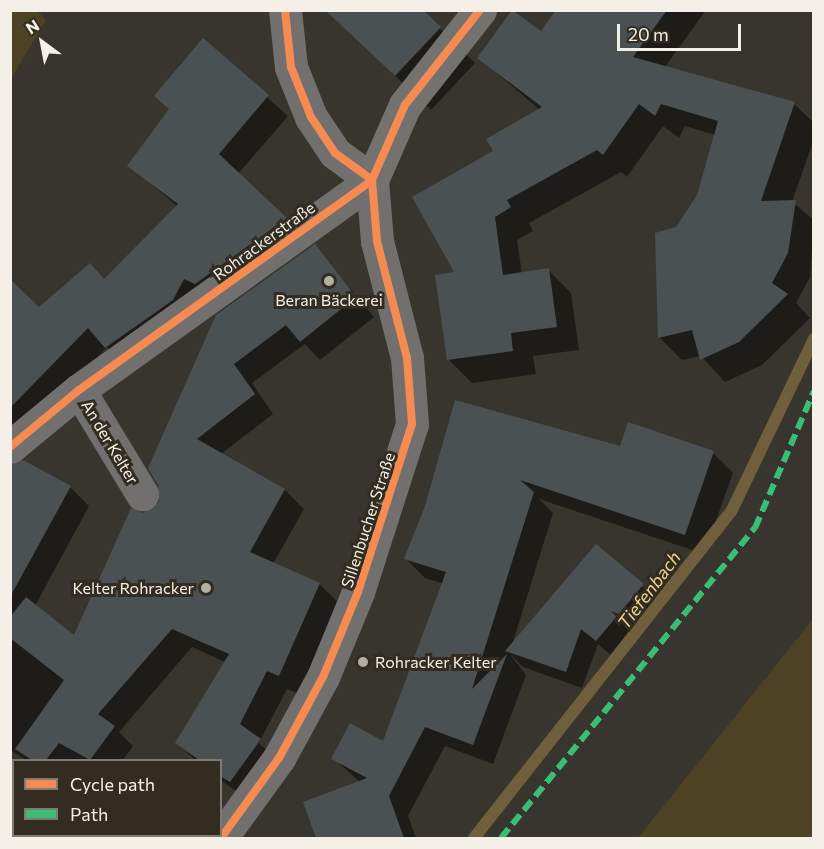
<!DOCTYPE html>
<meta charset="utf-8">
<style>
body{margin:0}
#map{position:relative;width:824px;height:849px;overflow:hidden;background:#38352e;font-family:Commissioner,sans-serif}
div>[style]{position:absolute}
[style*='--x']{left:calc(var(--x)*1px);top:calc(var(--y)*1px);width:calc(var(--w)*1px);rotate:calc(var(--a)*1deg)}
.green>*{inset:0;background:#4e4224}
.shadow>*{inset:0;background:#0007}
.stream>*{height:12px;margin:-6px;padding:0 6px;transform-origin:6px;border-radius:6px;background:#6f5f3c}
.building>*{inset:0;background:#4b5152}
.street>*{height:33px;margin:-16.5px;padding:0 16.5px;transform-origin:16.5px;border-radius:16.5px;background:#72706e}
.secondary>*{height:33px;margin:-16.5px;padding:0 16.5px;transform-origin:16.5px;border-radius:16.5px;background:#74726f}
.quiet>*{height:6px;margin-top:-3px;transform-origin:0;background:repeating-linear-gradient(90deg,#3abd76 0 12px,transparent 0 18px)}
.cycleway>*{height:8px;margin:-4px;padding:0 4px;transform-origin:4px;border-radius:4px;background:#f68b52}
.dots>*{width:16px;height:16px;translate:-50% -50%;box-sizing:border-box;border:3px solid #322d20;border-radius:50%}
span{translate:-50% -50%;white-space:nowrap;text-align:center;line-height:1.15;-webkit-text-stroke:6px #322d20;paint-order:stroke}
.street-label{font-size:16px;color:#f4f0e8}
.poi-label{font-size:16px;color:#f4f0e8}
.right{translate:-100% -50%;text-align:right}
.left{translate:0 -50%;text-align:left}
.water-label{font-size:18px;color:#efd292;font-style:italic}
.frame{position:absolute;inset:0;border:12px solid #f4f0e8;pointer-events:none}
.legend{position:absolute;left:12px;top:759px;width:210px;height:78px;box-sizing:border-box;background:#322d20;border:2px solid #807b70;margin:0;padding:8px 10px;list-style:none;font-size:18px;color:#f4f0e8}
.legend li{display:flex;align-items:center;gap:12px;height:30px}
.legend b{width:30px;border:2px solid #807b70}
.north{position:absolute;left:12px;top:12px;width:60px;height:60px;-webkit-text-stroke:4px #322d20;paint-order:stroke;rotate:328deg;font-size:16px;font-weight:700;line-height:24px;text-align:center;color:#f4f0e8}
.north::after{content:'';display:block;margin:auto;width:21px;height:27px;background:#f4f0e8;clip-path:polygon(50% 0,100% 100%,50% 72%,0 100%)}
.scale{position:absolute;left:617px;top:24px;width:124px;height:27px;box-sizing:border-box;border:3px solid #f4f0e8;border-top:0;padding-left:8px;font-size:18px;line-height:21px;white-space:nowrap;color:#f4f0e8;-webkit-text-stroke:4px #322d20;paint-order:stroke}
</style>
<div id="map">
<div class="green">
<div style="clip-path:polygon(11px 10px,37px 11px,46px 20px,11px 79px)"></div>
<div style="clip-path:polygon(813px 619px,813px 838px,638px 838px)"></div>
</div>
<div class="shadow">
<div style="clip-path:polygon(421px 10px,475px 63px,431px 110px,333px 17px)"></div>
<div style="clip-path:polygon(558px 10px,706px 10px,665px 67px,794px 104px,814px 123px,814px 139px,792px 202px,814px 220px,810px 277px,796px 303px,810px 318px,762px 365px,725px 382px,701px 356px,682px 360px,659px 337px,677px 229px,698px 196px,716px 135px,685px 126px,679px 138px,663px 126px,627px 177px,621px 172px,529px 223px,533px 231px,517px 240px,522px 274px,548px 270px,571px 293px,579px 350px,533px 356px,536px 374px,472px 383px,449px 360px,457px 274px,495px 152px,540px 110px,479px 58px,541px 33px)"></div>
<div style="clip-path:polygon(203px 40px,288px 116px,238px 174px,305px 238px,126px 366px,107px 347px,10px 447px,10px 289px,39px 309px,105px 280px,178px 207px,129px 165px,170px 110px,156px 96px)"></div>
<div style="clip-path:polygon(314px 246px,374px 317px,320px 360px,305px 344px,252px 383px,273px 414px,221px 454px,285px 490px,304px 509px,273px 564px,319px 584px,339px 603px,299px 694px,287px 689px,259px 743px,268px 751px,241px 794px,220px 780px,220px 760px,195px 760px,177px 743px,225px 662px,192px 647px,119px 732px,133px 746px,123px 760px,26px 760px,10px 750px,10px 464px,23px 462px,70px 487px,89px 506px,35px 606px,75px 638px,143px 514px,160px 503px,160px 484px,150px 468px)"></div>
<div style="clip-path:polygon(621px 448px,713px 453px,733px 473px,704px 554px,539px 499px,553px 513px,512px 645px,596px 546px,660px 602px,613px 657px,598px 644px,582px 688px,523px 667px,509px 653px,526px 675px,493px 764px,445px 746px,408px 816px,416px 838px,318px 838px,305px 803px,361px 783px,333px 758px,384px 743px,444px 584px,425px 578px,406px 559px,427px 506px)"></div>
<div style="clip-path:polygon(110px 836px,132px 836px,137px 838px,108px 838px)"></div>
</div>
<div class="stream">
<div style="--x:474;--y:838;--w:417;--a:-51.8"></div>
<div style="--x:732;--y:510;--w:190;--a:-64.4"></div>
</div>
<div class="building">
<div style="clip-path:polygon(325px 10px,423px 10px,441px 27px,395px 76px)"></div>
<div style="clip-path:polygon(512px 10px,541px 31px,556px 10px,667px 10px,633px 57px,795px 102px,761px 201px,796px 200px,788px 253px,772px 283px,788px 294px,739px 342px,700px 360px,692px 330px,658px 338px,655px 233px,676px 227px,697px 195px,718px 121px,661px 104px,655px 116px,639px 104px,603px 155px,597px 150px,507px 200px,511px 207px,495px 217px,503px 275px,549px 268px,557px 327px,511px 333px,513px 351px,447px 360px,435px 275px,454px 272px,412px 197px,493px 151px,486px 139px,542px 107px,477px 58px)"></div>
<div style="clip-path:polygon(203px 38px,269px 95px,219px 154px,287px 218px,195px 284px,184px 279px,173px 300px,105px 348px,88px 328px,10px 408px,10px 279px,39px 307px,90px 263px,104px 279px,178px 204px,127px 166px,169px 109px,154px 96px)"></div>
<div style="clip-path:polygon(315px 244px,356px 297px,300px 342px,286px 325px,234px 364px,255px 394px,197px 439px,285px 489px,250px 552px,320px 583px,279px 676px,267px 671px,240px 724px,261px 739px,230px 782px,220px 776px,220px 760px,199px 760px,175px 743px,229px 654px,172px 629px,98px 714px,115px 726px,90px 760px,59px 743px,46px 760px,32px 760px,15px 749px,64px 680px,10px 638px,10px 617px,26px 597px,74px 635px,131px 508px,143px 513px,159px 502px,158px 485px,148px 468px,216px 315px)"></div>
<div style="clip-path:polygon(455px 400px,620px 446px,628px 422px,714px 451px,685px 535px,520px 480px,534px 492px,472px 689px,507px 654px,473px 745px,425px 727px,389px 796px,404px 838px,316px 838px,303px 802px,367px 778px,331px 759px,350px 723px,383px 741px,446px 572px,404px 559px,425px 506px)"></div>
<div style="clip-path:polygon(23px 460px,71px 486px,10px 597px,10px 465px)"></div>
<div style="clip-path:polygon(596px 544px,644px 584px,596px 641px,581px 629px,566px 672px,505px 651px)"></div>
</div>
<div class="street">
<div style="--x:285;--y:10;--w:57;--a:84"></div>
<div style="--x:291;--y:67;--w:54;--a:68.2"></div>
<div style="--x:311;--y:117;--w:43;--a:56.3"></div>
<div style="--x:335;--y:153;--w:46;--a:36.1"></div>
<div style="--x:79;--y:390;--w:122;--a:58.8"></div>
<div style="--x:10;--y:447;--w:89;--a:-39.6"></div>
<div style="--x:79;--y:390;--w:360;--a:-35.6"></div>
<div style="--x:221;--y:838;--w:99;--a:-54.1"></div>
<div style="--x:279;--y:758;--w:92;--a:-61.5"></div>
<div style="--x:323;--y:677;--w:92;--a:-67.6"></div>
<div style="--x:358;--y:592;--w:176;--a:-72.2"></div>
<div style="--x:412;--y:424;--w:66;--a:-94.3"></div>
<div style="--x:407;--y:358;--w:121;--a:-104.4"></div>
<div style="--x:377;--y:241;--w:61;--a:-94.7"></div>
</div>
<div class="secondary">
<div style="--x:372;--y:180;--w:82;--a:-66.3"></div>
<div style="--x:405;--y:105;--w:121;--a:-51.7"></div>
</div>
<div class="quiet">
<div style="--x:501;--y:838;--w:401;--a:-50.7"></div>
<div style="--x:755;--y:528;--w:149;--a:-66.7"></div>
</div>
<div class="cycleway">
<div style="--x:285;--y:10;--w:57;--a:84"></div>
<div style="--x:291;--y:67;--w:54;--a:68.2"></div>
<div style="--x:311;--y:117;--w:43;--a:56.3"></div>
<div style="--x:335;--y:153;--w:46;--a:36.1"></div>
<div style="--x:10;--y:447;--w:89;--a:-39.6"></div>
<div style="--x:79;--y:390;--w:360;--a:-35.6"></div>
<div style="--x:372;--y:180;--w:82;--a:-66.3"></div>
<div style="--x:405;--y:105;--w:121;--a:-51.7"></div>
<div style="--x:221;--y:838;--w:99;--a:-54.1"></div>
<div style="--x:279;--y:758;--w:92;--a:-61.5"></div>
<div style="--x:323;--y:677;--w:92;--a:-67.6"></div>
<div style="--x:358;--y:592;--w:176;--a:-72.2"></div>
<div style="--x:412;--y:424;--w:66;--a:-94.3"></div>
<div style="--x:407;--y:358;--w:121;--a:-104.4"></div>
<div style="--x:377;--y:241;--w:61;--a:-94.7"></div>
</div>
<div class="dots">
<div style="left:329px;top:281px;background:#b2afa7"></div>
<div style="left:206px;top:588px;background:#b2afa7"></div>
<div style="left:363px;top:662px;background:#b2afa7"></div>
</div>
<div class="street-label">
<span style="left:264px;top:241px;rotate:-36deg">Rohrackerstraße</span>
<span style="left:110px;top:442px;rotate:59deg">An der Kelter</span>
<span style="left:368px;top:520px;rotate:-72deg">Sillenbucher Straße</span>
</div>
<div class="poi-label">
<span style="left:329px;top:300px">Beran Bäckerei</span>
<span class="right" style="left:194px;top:588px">Kelter Rohracker</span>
<span class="left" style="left:375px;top:662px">Rohracker Kelter</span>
</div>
<div class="water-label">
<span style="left:649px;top:590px;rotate:-53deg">Tiefenbach</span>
</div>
<div class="frame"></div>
<ul class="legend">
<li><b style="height:8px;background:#f68b52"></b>Cycle path</li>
<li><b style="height:8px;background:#3abd76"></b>Path</li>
</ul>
<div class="north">N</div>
<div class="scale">20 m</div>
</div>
